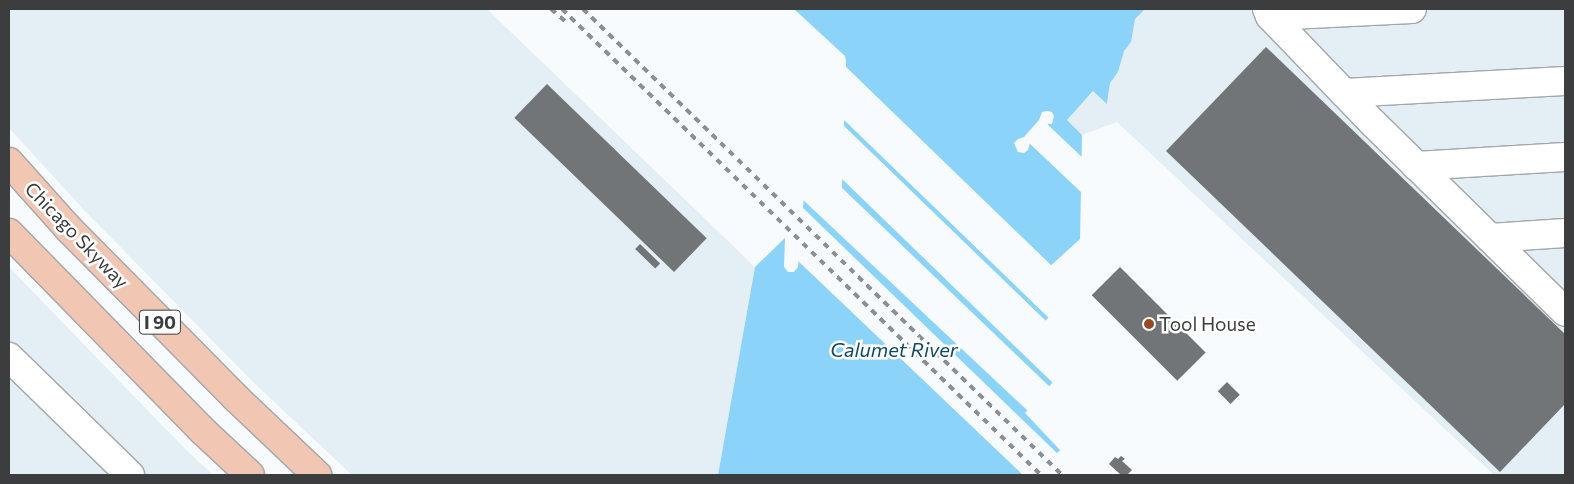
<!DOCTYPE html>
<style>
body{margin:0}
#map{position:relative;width:1574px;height:484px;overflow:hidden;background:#f7fbfe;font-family:Commissioner,sans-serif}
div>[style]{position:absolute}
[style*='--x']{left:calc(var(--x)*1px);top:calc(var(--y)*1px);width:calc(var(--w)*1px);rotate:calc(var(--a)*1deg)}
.built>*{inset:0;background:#e3eef5}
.water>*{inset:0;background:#8cd3fa}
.pier>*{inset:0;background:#f7fbfe}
.building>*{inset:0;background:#727578;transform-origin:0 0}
.roads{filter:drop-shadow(1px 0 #a3a7aa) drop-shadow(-1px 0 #a3a7aa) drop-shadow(0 1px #a3a7aa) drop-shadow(0 -1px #a3a7aa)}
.minor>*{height:28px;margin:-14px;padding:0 14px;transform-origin:14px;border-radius:14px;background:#fff}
.highway>*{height:28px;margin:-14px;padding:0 14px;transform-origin:14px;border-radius:14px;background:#f1c7b3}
.rail>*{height:4px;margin-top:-2px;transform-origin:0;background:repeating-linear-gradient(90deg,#8c8f91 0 6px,transparent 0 12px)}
.dots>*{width:14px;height:14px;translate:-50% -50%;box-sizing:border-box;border:2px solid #fff;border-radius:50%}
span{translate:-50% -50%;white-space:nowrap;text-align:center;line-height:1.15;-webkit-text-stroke:5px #fff;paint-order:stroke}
.shield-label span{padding:1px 4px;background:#fff;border:1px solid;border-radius:4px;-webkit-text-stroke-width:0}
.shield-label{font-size:18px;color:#3c3d3e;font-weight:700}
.street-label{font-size:19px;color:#3c3d3e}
.poi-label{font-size:19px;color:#3c3d3e}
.left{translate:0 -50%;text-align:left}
.water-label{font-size:20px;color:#114a64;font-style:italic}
.frame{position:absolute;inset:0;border:10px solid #3c3d3e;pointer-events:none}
</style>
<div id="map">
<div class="built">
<div style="clip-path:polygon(9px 9px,487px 9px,755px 267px,718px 475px,352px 475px,252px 381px,85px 211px,9px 128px)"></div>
<div style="clip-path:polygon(1145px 9px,1565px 9px,1565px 475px,1494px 475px,1117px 122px,1082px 135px,1067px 120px,1094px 91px,1108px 104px,1110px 83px,1118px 72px,1124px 51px,1131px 42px,1135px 19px)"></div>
<div style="clip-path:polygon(9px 267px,185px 449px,213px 475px,9px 475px)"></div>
</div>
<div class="water">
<div style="clip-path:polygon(evenodd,794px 9px,1145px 9px,1135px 19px,1131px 42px,1124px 51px,1118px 72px,1110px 83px,1107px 104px,1093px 91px,1067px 120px,1082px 135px,1080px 239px,1024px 290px,1050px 316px,1020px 347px,1053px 382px,1025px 413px,1060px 450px,1038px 475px,718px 475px,755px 267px,785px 238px,784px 267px,788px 272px,794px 272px,798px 267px,804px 196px,830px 191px,838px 193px,842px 188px,846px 61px,845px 56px,794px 9px,1047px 111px,1052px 112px,1054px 116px,1052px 124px,1048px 124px,1030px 143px,1028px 150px,1024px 153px,1018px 152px,1014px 143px,1018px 139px,1024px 137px,1039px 120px,1042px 112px,1047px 111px)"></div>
</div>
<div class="pier">
<div style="clip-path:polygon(844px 65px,1053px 267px,1028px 290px,1052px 314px,1050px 319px,842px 118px)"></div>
<div style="clip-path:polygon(1046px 123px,1084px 159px,1082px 193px,1028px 142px)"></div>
<div style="clip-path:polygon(842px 124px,1047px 322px,1024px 347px,1055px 380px,1054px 384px,840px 177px)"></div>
<div style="clip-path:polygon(827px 180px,832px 189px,837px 190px,840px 186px,1051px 388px,1029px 412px,801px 198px,802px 194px)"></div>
<div style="clip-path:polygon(801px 206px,1059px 455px,1041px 475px,1023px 475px,796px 259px)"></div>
</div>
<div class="building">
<div style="clip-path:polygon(1266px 47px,1565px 334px,1565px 404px,1500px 472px,1166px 151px)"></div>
<div style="left:547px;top:84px;width:222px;height:47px;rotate:44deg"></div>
<div style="left:640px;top:244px;width:28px;height:7px;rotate:44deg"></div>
<div style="left:1120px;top:267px;width:121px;height:40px;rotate:45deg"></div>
<div style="left:1227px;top:382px;width:18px;height:13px;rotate:45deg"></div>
<div style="clip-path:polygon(1121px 456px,1125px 459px,1122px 461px,1132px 470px,1127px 475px,1121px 475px,1109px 464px,1115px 457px,1118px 459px)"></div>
</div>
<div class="roads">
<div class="minor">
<div style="--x:1267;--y:9;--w:8;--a:67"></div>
<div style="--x:1270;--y:16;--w:150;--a:46.1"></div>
<div style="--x:1374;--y:124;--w:268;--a:44.5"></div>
<div style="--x:1270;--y:16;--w:142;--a:-2.8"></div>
<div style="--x:1344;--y:93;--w:221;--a:-3.1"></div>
<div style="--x:1416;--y:166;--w:149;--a:-3.5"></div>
<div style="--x:1490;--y:238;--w:75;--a:-3.8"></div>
<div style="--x:9;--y:357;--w:169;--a:44.3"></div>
</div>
<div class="highway">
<div style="--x:9;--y:162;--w:89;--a:48.2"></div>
<div style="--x:68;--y:228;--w:239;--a:45.3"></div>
<div style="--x:236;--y:398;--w:112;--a:43.5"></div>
<div style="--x:9;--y:233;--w:277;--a:45.6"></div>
<div style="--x:203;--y:431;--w:64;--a:43.1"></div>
</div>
</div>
<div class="rail">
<div style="--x:551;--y:9;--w:20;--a:41"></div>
<div style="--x:562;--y:9;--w:668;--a:44.21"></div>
<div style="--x:583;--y:9;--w:668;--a:44.21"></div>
</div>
<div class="dots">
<div style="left:1149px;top:324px;background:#934c26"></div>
</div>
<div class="shield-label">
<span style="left:160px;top:322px">I 90</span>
</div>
<div class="street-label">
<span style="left:77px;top:235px;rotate:46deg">Chicago Skyway</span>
</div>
<div class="poi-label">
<span class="left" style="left:1159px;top:324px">Tool House</span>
</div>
<div class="water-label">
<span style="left:894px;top:349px">Calumet River</span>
</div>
<div class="frame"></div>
</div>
